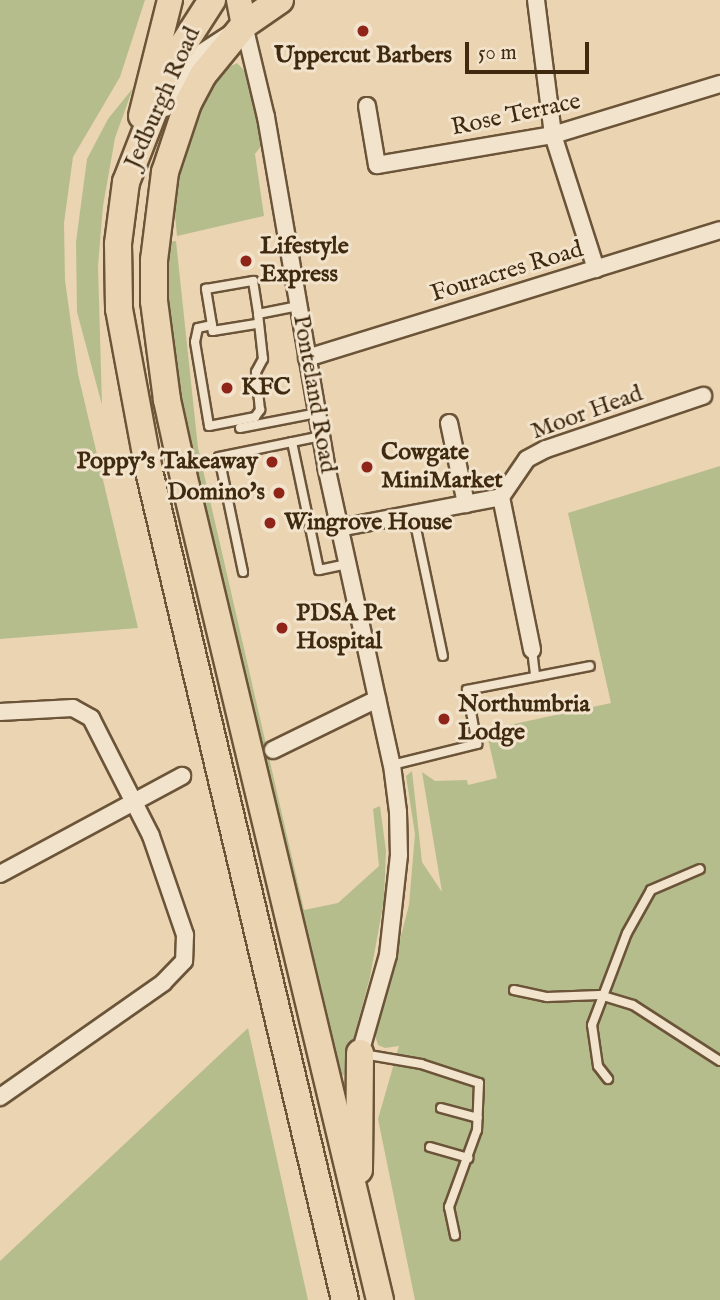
<!DOCTYPE html>
<style>
body{margin:0}
#map{position:relative;width:720px;height:1300px;overflow:hidden;background:#ebd4b2;font-family:"IM FELL English",serif}
div>[style]{position:absolute}
[style*='--x']{left:calc(var(--x)*1px);top:calc(var(--y)*1px);width:calc(var(--w)*1px);rotate:calc(var(--a)*1deg)}
.green>*{inset:0;background:#b6bd8d}
.roads{filter:drop-shadow(2px 0 #6b5438) drop-shadow(-2px 0 #6b5438) drop-shadow(0 2px #6b5438) drop-shadow(0 -2px #6b5438)}
.service>*{height:8px;margin:-4px;padding:0 4px;transform-origin:4px;border-radius:4px;background:#f2e3cd}
.minor>*{height:16px;margin:-8px;padding:0 8px;transform-origin:8px;border-radius:8px;background:#f2e3cd}
.primary>*{height:24px;margin:-12px;padding:0 12px;transform-origin:12px;border-radius:12px;background:#ebd4b2}
.trunk>*{height:26px;margin:-13px;padding:0 13px;transform-origin:13px;border-radius:13px;background:#ebd4b2}
.dots>*{width:19px;height:19px;translate:-50% -50%;box-sizing:border-box;border:4px solid #f2e3cd;border-radius:50%}
span{translate:-50% -50%;white-space:nowrap;text-align:center;line-height:1.15;-webkit-text-stroke:6px #f2e3cd;paint-order:stroke}
.poi-label{font-size:24px;color:#402a0f;font-weight:700}
.left{translate:0 -50%;text-align:left}
.right{translate:-100% -50%;text-align:right}
.street-label{font-size:24px;color:#402a0f}
.scale{position:absolute;left:465px;top:42px;width:124px;height:32px;box-sizing:border-box;border:4px solid #402a0f;border-top:0;padding-left:9px;font-size:21px;line-height:24px;white-space:nowrap;color:#402a0f;-webkit-text-stroke:5px #f2e3cd;paint-order:stroke}
</style>
<div id="map">
<div class="green">
<div style="clip-path:polygon(0 0,145px 0,120px 77px,73px 157px,64px 223px,65px 280px,78px 374px,138px 628px,0 639px)"></div>
<div style="clip-path:polygon(237px 63px,246px 72px,258px 107px,264px 142px,255px 154px,264px 216px,177px 236px,173px 193px,183px 152px,203px 102px,225px 69px)"></div>
<div style="clip-path:polygon(133px 88px,115px 138px,103px 206px,98px 266px,102px 405px,77px 312px,76px 242px,87px 159px,108px 119px)"></div>
<div style="clip-path:polygon(176px 241px,198px 448px,304px 910px,338px 903px,379px 866px,373px 809px,380px 806px,386px 851px,384px 900px,370px 977px,344px 1075px,339px 1077px,177px 395px,165px 291px,170px 242px)"></div>
<div style="clip-path:polygon(720px 466px,720px 1300px,415px 1300px,378px 1119px,399px 1046px,385px 1048px,378px 1045px,375px 1035px,409px 905px,415px 834px,406px 776px,412px 771px,422px 862px,442px 892px,422px 772px,435px 781px,467px 780px,468px 785px,497px 778px,486px 730px,611px 703px,568px 513px)"></div>
<div style="clip-path:polygon(248px 1028px,308px 1300px,0 1300px,0 1261px)"></div>
</div>
<div class="roads">
<div class="service">
<div style="--x:256;--y:324;--w:44;--a:170.8"></div>
<div style="--x:213;--y:331;--w:43;--a:-99.5"></div>
<div style="--x:206;--y:289;--w:48;--a:-9.7"></div>
<div style="--x:253;--y:281;--w:33;--a:81"></div>
<div style="--x:212;--y:325;--w:14;--a:168"></div>
<div style="--x:198;--y:328;--w:14;--a:102"></div>
<div style="--x:195;--y:342;--w:85;--a:80.5"></div>
<div style="--x:209;--y:426;--w:47;--a:-11.1"></div>
<div style="--x:255;--y:417;--w:9;--a:-54"></div>
<div style="--x:260;--y:410;--w:38;--a:-96"></div>
<div style="--x:256;--y:372;--w:15;--a:-62"></div>
<div style="--x:263;--y:359;--w:45;--a:-96.3"></div>
<div style="--x:258;--y:314;--w:41;--a:-11.3"></div>
<div style="--x:240;--y:428;--w:78;--a:-11"></div>
<div style="--x:292;--y:442;--w:131;--a:78.1"></div>
<div style="--x:319;--y:570;--w:30;--a:-12"></div>
<div style="--x:413;--y:514;--w:145;--a:78.1"></div>
<div style="--x:243;--y:572;--w:117;--a:-101.8"></div>
<div style="--x:219;--y:457;--w:104;--a:-11.6"></div>
<div style="--x:532;--y:650;--w:26;--a:83"></div>
<div style="--x:392;--y:765;--w:88;--a:-13.9"></div>
<div style="--x:477;--y:744;--w:55;--a:-100.5"></div>
<div style="--x:467;--y:690;--w:125;--a:-11"></div>
<div style="--x:514;--y:990;--w:34;--a:12"></div>
<div style="--x:547;--y:997;--w:53;--a:-2.2"></div>
<div style="--x:600;--y:995;--w:34;--a:17"></div>
<div style="--x:633;--y:1005;--w:103;--a:32.8"></div>
<div style="--x:363;--y:1054;--w:59;--a:9.8"></div>
<div style="--x:421;--y:1064;--w:61;--a:18.1"></div>
<div style="--x:479;--y:1083;--w:47;--a:92.4"></div>
<div style="--x:477;--y:1130;--w:82;--a:110"></div>
<div style="--x:449;--y:1207;--w:29;--a:78"></div>
<div style="--x:608;--y:1079;--w:16;--a:-128"></div>
<div style="--x:598;--y:1066;--w:41;--a:-98.3"></div>
<div style="--x:592;--y:1025;--w:98;--a:-69.2"></div>
<div style="--x:627;--y:933;--w:49;--a:-60.8"></div>
<div style="--x:651;--y:890;--w:53;--a:-23.2"></div>
<div style="--x:441;--y:1108;--w:38;--a:15"></div>
<div style="--x:430;--y:1147;--w:40;--a:16"></div>
</div>
<div class="minor">
<div style="--x:536;--y:0;--w:136;--a:82.8"></div>
<div style="--x:553;--y:135;--w:141;--a:72.2"></div>
<div style="--x:367;--y:106;--w:60;--a:80.4"></div>
<div style="--x:377;--y:165;--w:179;--a:-9.7"></div>
<div style="--x:553;--y:135;--w:175;--a:-17"></div>
<div style="--x:165;--y:108;--w:66;--a:-56.8"></div>
<div style="--x:201;--y:53;--w:51;--a:-33.1"></div>
<div style="--x:244;--y:25;--w:95;--a:76.6"></div>
<div style="--x:266;--y:117;--w:354;--a:80.2"></div>
<div style="--x:326;--y:466;--w:306;--a:77.6"></div>
<div style="--x:392;--y:765;--w:47;--a:82.7"></div>
<div style="--x:398;--y:812;--w:43;--a:88.7"></div>
<div style="--x:399;--y:855;--w:101;--a:96.3"></div>
<div style="--x:388;--y:955;--w:102;--a:105.9"></div>
<div style="--x:307;--y:358;--w:432;--a:-17.2"></div>
<div style="--x:449;--y:423;--w:83;--a:78.1"></div>
<div style="--x:501;--y:497;--w:156;--a:78.5"></div>
<div style="--x:339;--y:528;--w:165;--a:-10.8"></div>
<div style="--x:501;--y:497;--w:46;--a:-55.6"></div>
<div style="--x:527;--y:459;--w:21;--a:-28"></div>
<div style="--x:546;--y:449;--w:166;--a:-18.7"></div>
<div style="--x:0;--y:712;--w:73;--a:-3.1"></div>
<div style="--x:73;--y:708;--w:21;--a:29"></div>
<div style="--x:91;--y:718;--w:132;--a:63"></div>
<div style="--x:151;--y:836;--w:105;--a:71"></div>
<div style="--x:185;--y:935;--w:26;--a:92"></div>
<div style="--x:184;--y:961;--w:30;--a:134"></div>
<div style="--x:163;--y:983;--w:199;--a:145"></div>
<div style="--x:273;--y:750;--w:116;--a:-26.1"></div>
<div style="--x:0;--y:874;--w:207;--a:-28.3"></div>
</div>
<div class="primary">
<div style="--x:239;--y:0;--w:25;--a:79"></div>
<div style="--x:141;--y:116;--w:120;--a:-76"></div>
</div>
<div class="trunk">
<div style="--x:212;--y:0;--w:70;--a:122.8"></div>
<div style="--x:174;--y:59;--w:132;--a:111.3"></div>
<div style="--x:126;--y:182;--w:63;--a:97.4"></div>
<div style="--x:118;--y:244;--w:65;--a:89.1"></div>
<div style="--x:119;--y:309;--w:165;--a:79.5"></div>
<div style="--x:149;--y:471;--w:852;--a:76.7"></div>
<div style="--x:280;--y:0;--w:44;--a:145.2"></div>
<div style="--x:244;--y:25;--w:65;--a:129.4"></div>
<div style="--x:203;--y:75;--w:32;--a:118"></div>
<div style="--x:188;--y:103;--w:73;--a:108.4"></div>
<div style="--x:165;--y:172;--w:89;--a:97.1"></div>
<div style="--x:154;--y:260;--w:41;--a:90"></div>
<div style="--x:154;--y:301;--w:100;--a:82.5"></div>
<div style="--x:167;--y:400;--w:89;--a:77.7"></div>
<div style="--x:186;--y:487;--w:836;--a:76.58"></div>
<div style="--x:359;--y:1170;--w:117;--a:-89.5"></div>
</div>
</div>
<div class="dots">
<div style="left:363px;top:31px;background:#8f2418"></div>
<div style="left:246px;top:261px;background:#8f2418"></div>
<div style="left:227px;top:388px;background:#8f2418"></div>
<div style="left:272px;top:462px;background:#8f2418"></div>
<div style="left:367px;top:467px;background:#8f2418"></div>
<div style="left:279px;top:493px;background:#8f2418"></div>
<div style="left:270px;top:523px;background:#8f2418"></div>
<div style="left:282px;top:628px;background:#8f2418"></div>
<div style="left:444px;top:719px;background:#8f2418"></div>
</div>
<div class="poi-label">
<span style="left:363px;top:56px">Uppercut Barbers</span>
<span class="left" style="left:260px;top:261px">Lifestyle<br>Express</span>
<span class="left" style="left:241px;top:388px">KFC</span>
<span class="left" style="left:381px;top:467px">Cowgate<br>MiniMarket</span>
<span class="right" style="left:258px;top:462px">Poppy's Takeaway</span>
<span class="right" style="left:265px;top:493px">Domino's</span>
<span class="left" style="left:284px;top:523px">Wingrove House</span>
<span class="left" style="left:296px;top:628px">PDSA Pet<br>Hospital</span>
<span class="left" style="left:458px;top:719px">Northumbria<br>Lodge</span>
</div>
<div class="street-label">
<span style="left:163px;top:98px;rotate:-66deg">Jedburgh Road</span>
<span style="left:516px;top:115px;rotate:-12deg">Rose Terrace</span>
<span style="left:507px;top:272px;rotate:-17deg">Fouracres Road</span>
<span style="left:314px;top:394px;rotate:80deg">Ponteland Road</span>
<span style="left:587px;top:413px;rotate:-20deg">Moor Head</span>
</div>
<div class="scale">50 m</div>
</div>
